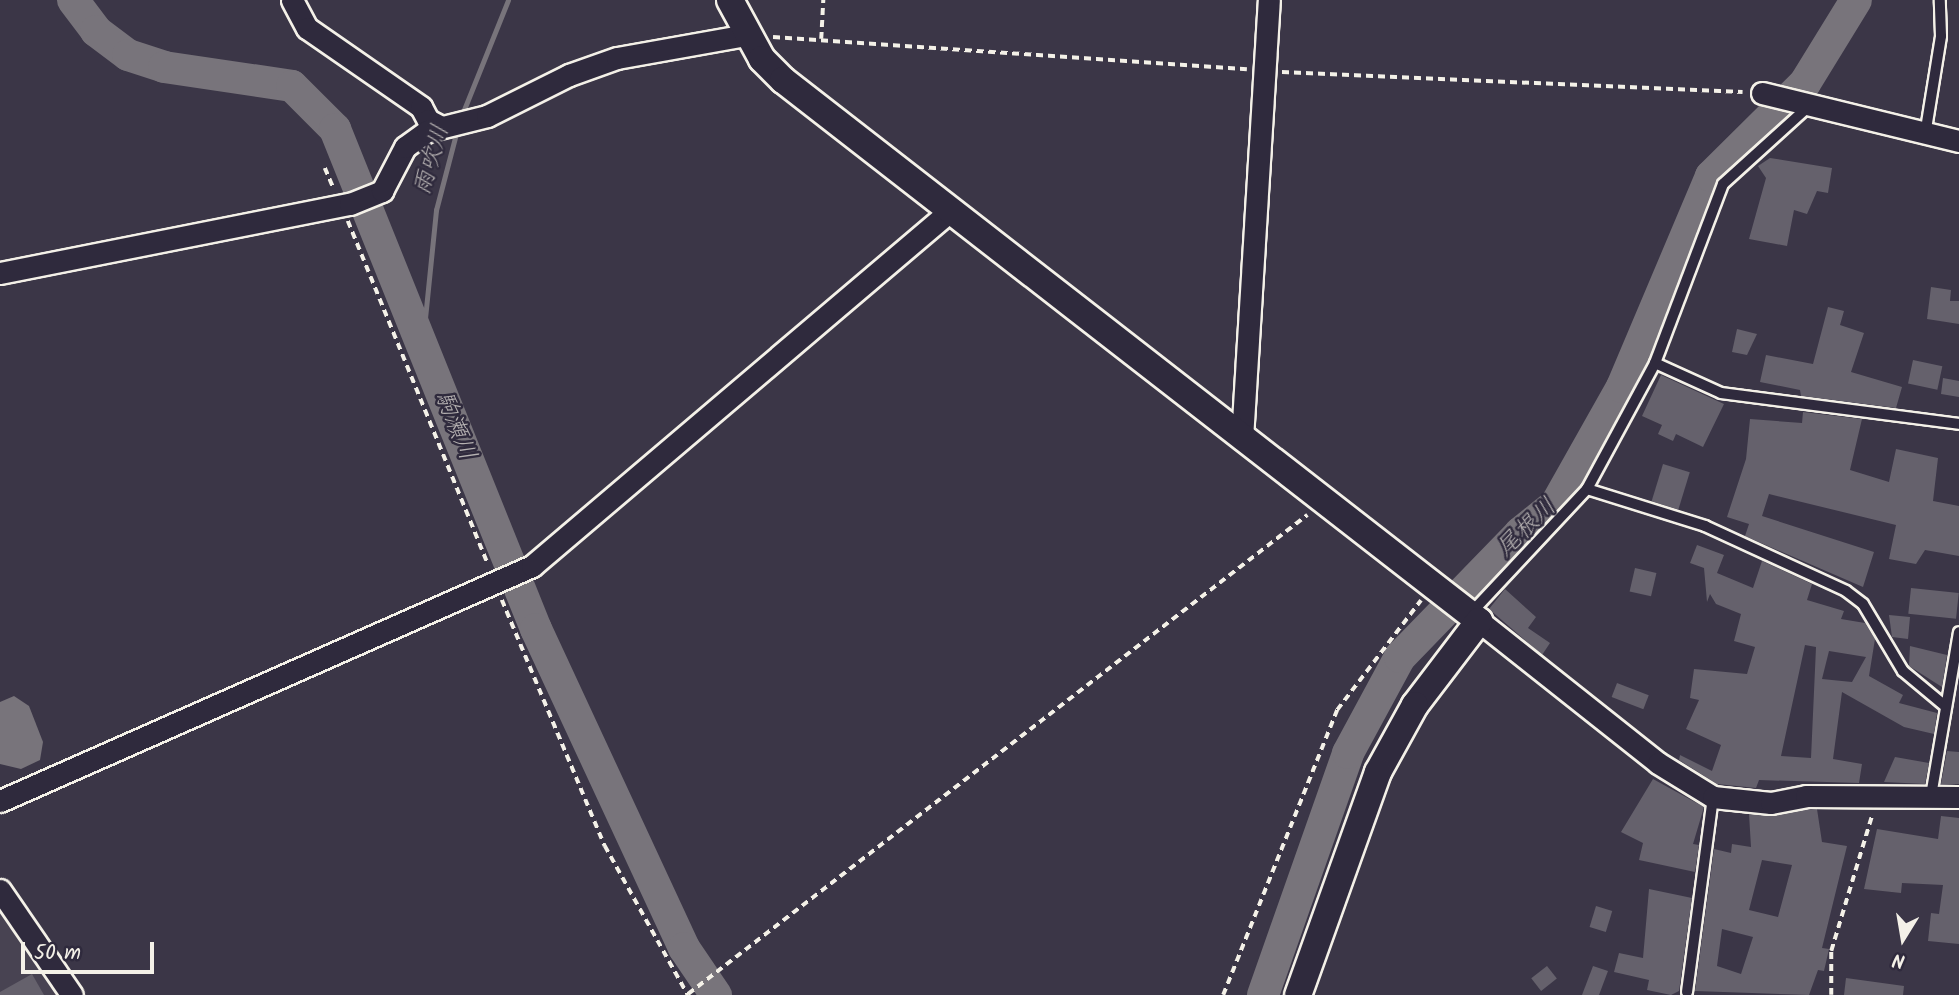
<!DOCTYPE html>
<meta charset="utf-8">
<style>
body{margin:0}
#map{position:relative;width:1959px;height:995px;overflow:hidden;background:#3b3647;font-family:Kalam,"Klee One",sans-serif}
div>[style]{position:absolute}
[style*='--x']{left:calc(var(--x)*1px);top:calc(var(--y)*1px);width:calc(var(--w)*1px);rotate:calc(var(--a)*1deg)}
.built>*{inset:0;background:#484352}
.water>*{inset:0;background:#78747b}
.stream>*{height:5px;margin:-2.5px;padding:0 2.5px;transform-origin:2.5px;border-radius:2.5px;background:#78747b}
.river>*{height:32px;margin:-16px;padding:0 16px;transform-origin:16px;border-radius:16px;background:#78747b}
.building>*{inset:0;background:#65616c;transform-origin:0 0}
.path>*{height:3.5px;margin-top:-1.75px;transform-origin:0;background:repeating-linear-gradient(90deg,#f4f1e8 0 7px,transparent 0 12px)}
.roads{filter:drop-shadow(2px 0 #f4f1e8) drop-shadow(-2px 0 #f4f1e8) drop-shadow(0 2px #f4f1e8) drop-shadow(0 -2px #f4f1e8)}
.service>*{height:10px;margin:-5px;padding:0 5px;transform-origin:5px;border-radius:5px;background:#2f2a3d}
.minor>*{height:21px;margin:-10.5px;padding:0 10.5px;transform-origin:10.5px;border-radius:10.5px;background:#2f2a3d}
.tertiary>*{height:26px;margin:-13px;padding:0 13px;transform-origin:13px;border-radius:13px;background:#2f2a3d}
span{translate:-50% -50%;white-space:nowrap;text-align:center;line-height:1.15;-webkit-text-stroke:5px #2f2a3d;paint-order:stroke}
.water-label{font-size:24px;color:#b6b2b2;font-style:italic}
.north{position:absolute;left:1868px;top:904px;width:70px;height:70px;-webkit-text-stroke:5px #2f2a3d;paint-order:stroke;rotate:191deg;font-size:19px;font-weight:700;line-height:28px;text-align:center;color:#f4f1e8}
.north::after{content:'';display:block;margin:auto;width:24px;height:32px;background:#f4f1e8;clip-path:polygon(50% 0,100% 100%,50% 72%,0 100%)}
.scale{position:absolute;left:21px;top:942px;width:133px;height:32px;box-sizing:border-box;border:4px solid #f4f1e8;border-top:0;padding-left:9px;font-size:21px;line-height:24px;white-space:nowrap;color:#f4f1e8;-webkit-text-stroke:5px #2f2a3d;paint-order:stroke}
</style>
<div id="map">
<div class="built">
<div style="clip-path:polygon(4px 908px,64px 995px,0 995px,0 910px)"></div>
</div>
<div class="water">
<div style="clip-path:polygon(14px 696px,29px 706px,43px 742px,40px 760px,21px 769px,0 764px,0 702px)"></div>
</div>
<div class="stream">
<div style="--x:461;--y:117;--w:126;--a:-68.1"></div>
<div style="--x:423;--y:338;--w:129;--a:-84.2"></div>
<div style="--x:436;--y:210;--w:83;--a:-75.3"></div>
</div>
<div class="river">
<div style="--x:73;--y:0;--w:39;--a:53"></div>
<div style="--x:96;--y:31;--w:40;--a:37"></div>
<div style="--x:128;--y:55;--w:38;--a:18"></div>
<div style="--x:164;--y:67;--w:129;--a:8.4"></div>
<div style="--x:292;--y:86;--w:61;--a:45"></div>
<div style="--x:335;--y:129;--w:539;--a:68.1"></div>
<div style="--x:536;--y:629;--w:352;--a:65.1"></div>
<div style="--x:684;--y:948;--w:57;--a:55.8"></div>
<div style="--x:1263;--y:995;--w:256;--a:-70.6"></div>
<div style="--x:1348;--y:753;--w:109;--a:-61.6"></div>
<div style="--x:1400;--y:657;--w:173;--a:-45.9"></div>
<div style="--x:1520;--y:533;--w:46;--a:-38.9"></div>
<div style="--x:1556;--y:504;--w:134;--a:-60.6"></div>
<div style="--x:1622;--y:387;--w:229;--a:-67.1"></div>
<div style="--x:1711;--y:176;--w:132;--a:-44.7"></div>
<div style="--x:1805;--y:83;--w:97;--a:-58.4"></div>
</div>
<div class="building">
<div style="clip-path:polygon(1770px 158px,1832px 168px,1828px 193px,1817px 191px,1807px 214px,1794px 210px,1787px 246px,1749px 239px,1766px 178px,1758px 166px)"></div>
<div style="clip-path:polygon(1931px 287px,1951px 290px,1950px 301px,1959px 301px,1959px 324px,1927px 319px)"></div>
<div style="clip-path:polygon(1828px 307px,1844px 311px,1840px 325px,1864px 333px,1851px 372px,1902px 387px,1896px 408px,1801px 396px,1800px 390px,1760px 382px,1766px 355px,1813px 364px)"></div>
<div style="clip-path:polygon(1737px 329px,1757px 334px,1747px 355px,1732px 352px)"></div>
<div style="left:1913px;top:360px;width:30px;height:24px;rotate:12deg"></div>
<div style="clip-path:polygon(1661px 375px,1724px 404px,1703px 447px,1676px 434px,1673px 441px,1658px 434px,1662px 425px,1642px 416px)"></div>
<div style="clip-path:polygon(1943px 378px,1959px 381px,1959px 397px,1941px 394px)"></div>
<div style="clip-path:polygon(1803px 412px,1862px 419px,1850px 470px,1889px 482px,1896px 449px,1938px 458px,1933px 501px,1959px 506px,1959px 556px,1925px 550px,1916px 564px,1889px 559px,1896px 525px,1769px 494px,1762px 516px,1874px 552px,1863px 587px,1745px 536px,1749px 524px,1727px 517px,1746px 459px,1750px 419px,1802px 423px)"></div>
<div style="left:1663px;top:464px;width:28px;height:39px;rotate:17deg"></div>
<div style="clip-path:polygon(evenodd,1697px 545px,1724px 555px,1717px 573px,1753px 588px,1762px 561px,1812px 584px,1807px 600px,1844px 611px,1841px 619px,1865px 623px,1875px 639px,1869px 676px,1903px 695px,1899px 703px,1937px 713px,1934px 734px,1904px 727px,1842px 692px,1833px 759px,1862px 764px,1859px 783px,1759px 780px,1756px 788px,1717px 784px,1679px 760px,1680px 755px,1712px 771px,1721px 745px,1686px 729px,1699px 700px,1690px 698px,1694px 669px,1747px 674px,1755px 647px,1734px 641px,1741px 614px,1716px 604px,1710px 594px,1707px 602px,1704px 568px,1690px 563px,1697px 545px,1805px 645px,1816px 647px,1811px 758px,1781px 756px,1805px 645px,1697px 545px,1829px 651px,1866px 657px,1852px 682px,1822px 679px,1829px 651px)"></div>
<div style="left:1635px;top:568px;width:22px;height:24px;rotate:13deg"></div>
<div style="left:1911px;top:588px;width:48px;height:26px;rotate:6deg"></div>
<div style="clip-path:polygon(1505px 589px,1536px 617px,1528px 628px,1550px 643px,1542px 655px,1489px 609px)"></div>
<div style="clip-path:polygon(1889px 615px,1910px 617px,1908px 639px,1892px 637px)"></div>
<div style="clip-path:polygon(1910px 646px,1947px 655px,1942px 687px,1909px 666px)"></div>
<div style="left:1617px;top:683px;width:34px;height:15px;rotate:21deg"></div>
<div style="clip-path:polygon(1947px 751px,1959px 752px,1959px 784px,1941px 784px)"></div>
<div style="clip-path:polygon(1895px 757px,1929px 763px,1925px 784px,1884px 782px)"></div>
<div style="clip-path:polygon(1653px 779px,1704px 807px,1693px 844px,1699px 845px,1695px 872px,1639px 860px,1643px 843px,1621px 832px)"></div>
<div style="clip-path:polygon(evenodd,1817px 809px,1822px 842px,1847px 846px,1822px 948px,1829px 949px,1824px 971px,1818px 970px,1809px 995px,1695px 991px,1714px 849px,1731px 853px,1732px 844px,1751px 847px,1749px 814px,1817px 809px,1762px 860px,1792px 865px,1778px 917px,1749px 910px,1762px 860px,1817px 809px,1722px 929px,1753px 937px,1741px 974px,1717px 966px,1722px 929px)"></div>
<div style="clip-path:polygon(1941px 816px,1959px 818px,1959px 944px,1928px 941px,1931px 913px,1939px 914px,1943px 885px,1902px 883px,1901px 893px,1864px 889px,1877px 829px,1938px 839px)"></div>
<div style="clip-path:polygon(1649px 889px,1692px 898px,1679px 991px,1671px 995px,1647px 990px,1649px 980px,1614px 972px,1619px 953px,1643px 958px)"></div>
<div style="left:1596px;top:906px;width:17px;height:22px;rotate:17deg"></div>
<div style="left:1547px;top:966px;width:16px;height:20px;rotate:52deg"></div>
<div style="clip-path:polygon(1593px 966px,1608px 971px,1599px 995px,1582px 995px)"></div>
<div style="clip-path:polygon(32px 974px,44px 995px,0 995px,0 992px)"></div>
<div style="clip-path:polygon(1846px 978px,1904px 986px,1903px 995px,1844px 995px)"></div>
</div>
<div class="path">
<div style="--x:773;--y:37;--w:475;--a:3.9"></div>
<div style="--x:821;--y:39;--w:39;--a:-87"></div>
<div style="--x:1282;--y:72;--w:461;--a:2.5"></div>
<div style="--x:325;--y:168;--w:23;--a:67"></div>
<div style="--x:348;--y:221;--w:370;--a:67.8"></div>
<div style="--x:502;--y:600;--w:267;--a:67.3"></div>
<div style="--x:605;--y:846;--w:171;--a:60.9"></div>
<div style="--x:688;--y:994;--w:783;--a:-37.73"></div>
<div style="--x:1223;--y:995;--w:307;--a:-68.2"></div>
<div style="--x:1337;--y:710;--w:138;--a:-52.6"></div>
<div style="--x:1831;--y:995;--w:44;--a:-90"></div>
<div style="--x:1831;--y:951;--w:142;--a:-73.2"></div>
</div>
<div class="roads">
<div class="service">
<div style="--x:1926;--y:129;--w:94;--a:-80.8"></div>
<div style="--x:1941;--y:36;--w:36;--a:-92"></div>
<div style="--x:1655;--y:363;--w:72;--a:24.4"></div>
<div style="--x:1721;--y:393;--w:240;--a:7.4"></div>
<div style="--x:1587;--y:489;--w:124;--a:17.4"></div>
<div style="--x:1705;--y:526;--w:155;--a:24.7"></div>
<div style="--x:1846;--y:591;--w:21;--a:37"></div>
<div style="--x:1863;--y:604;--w:78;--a:59.2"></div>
<div style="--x:1903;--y:671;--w:55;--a:39.8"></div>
<div style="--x:1471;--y:613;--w:170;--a:-46.9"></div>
<div style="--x:1587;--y:489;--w:143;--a:-61.6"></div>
<div style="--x:1655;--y:363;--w:191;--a:-69.2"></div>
<div style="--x:1723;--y:184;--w:116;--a:-42.2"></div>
<div style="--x:1931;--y:796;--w:166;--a:-80.3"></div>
<div style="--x:1687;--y:992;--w:197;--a:-82.4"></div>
</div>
<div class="minor">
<div style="--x:292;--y:0;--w:32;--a:62"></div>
<div style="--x:307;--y:28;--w:139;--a:34.7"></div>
<div style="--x:421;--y:107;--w:15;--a:62"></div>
<div style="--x:428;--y:120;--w:15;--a:28"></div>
<div style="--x:1762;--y:93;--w:203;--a:13.7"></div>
<div style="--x:0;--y:273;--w:357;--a:-11.2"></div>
<div style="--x:350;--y:204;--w:35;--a:-22"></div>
<div style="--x:382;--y:191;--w:50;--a:-62.4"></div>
<div style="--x:405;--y:147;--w:27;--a:-36"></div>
<div style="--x:427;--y:131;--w:62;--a:-14"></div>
<div style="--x:487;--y:116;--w:92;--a:-26.6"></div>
<div style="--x:569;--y:75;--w:51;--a:-19.5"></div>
<div style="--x:617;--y:58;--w:131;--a:-10.1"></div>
<div style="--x:1242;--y:439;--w:440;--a:-86.5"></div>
<div style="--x:1479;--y:621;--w:228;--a:38.4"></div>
<div style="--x:1658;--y:763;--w:65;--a:31.7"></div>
<div style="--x:1713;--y:797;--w:58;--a:5.9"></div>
<div style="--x:1771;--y:803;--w:36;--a:-11"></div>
<div style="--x:1806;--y:796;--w:153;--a:0.4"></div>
<div style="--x:0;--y:801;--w:582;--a:-23.83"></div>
<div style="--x:532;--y:566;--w:550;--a:-40.35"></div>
<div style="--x:0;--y:890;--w:127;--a:55.6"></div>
</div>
<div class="tertiary">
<div style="--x:730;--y:0;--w:67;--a:61.5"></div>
<div style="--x:762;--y:59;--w:30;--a:45"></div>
<div style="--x:783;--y:80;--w:882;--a:37.86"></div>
<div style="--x:1479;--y:621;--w:106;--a:127.3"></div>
<div style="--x:1415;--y:705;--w:77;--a:118.9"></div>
<div style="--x:1378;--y:772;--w:237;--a:109.7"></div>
</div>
</div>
<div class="water-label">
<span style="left:432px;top:160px;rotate:-74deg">雨吹川</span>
<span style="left:455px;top:426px;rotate:68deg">駒瀬川</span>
<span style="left:1527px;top:528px;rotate:-44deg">尾根川</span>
</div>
<div class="north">N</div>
<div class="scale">50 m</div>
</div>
